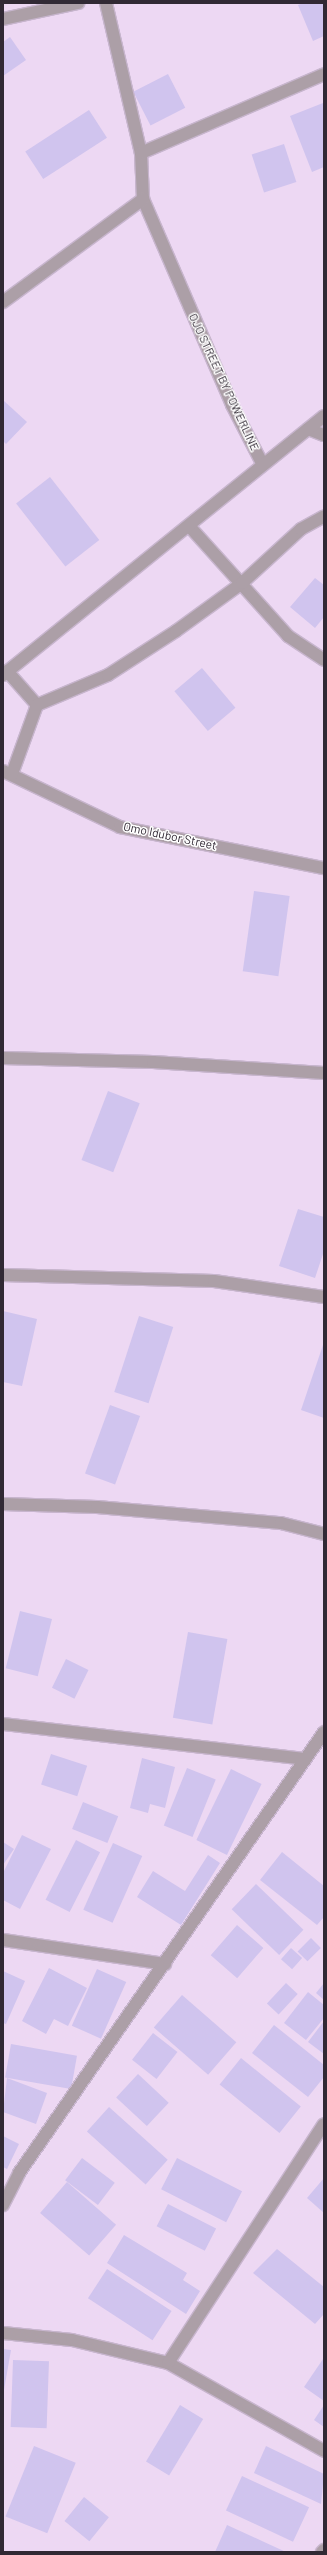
<!DOCTYPE html>
<style>
body{margin:0}
#map{position:relative;width:327px;height:2555px;overflow:hidden;background:#edd8f3;font-family:Barlow,sans-serif}
div>[style]{position:absolute}
[style*='--x']{left:calc(var(--x)*1px);top:calc(var(--y)*1px);width:calc(var(--w)*1px);rotate:calc(var(--a)*1deg)}
.building>*{inset:0;background:#d0c4ee;transform-origin:0 0}
.roads{filter:drop-shadow(1px 0 #c7b5cd) drop-shadow(-1px 0 #c7b5cd) drop-shadow(0 1px #c7b5cd) drop-shadow(0 -1px #c7b5cd)}
.street>*{height:12px;margin:-6px;padding:0 6px;transform-origin:6px;border-radius:6px;background:#ac9fa7}
span{translate:-50% -50%;white-space:nowrap;text-align:center;line-height:1.15;-webkit-text-stroke:3px #fff;paint-order:stroke}
.street-label{font-size:12px;color:#312934}
.frame{position:absolute;inset:0;border:4px solid #312934;pointer-events:none}
</style>
<div id="map">
<div class="building">
<div style="clip-path:polygon(303px 3px,324px 3px,324px 36px,313px 41px,298px 5px)"></div>
<div style="clip-path:polygon(10px 37px,26px 60px,3px 76px,3px 42px)"></div>
<div style="left:168px;top:74px;width:38px;height:39px;rotate:63deg"></div>
<div style="clip-path:polygon(323px 103px,324px 167px,312px 172px,290px 116px)"></div>
<div style="left:89px;top:110px;width:33px;height:76px;rotate:57deg"></div>
<div style="left:284px;top:144px;width:40px;height:34px;rotate:72deg"></div>
<div style="clip-path:polygon(3px 400px,27px 422px,6px 444px,3px 441px)"></div>
<div style="left:50px;top:477px;width:80px;height:43px;rotate:52deg"></div>
<div style="clip-path:polygon(315px 578px,324px 585px,324px 617px,315px 628px,290px 607px)"></div>
<div style="left:202px;top:668px;width:52px;height:36px;rotate:50deg"></div>
<div style="left:254px;top:891px;width:36px;height:81px;rotate:8deg"></div>
<div style="left:108px;top:1091px;width:34px;height:74px;rotate:21deg"></div>
<div style="clip-path:polygon(298px 1209px,324px 1217px,324px 1251px,315px 1278px,279px 1266px)"></div>
<div style="clip-path:polygon(3px 1311px,37px 1319px,22px 1386px,3px 1382px)"></div>
<div style="left:139px;top:1316px;width:36px;height:80px;rotate:18deg"></div>
<div style="clip-path:polygon(324px 1342px,324px 1418px,301px 1410px)"></div>
<div style="left:110px;top:1405px;width:32px;height:73px;rotate:20deg"></div>
<div style="left:20px;top:1611px;width:33px;height:59px;rotate:14deg"></div>
<div style="left:188px;top:1632px;width:40px;height:87px;rotate:10deg"></div>
<div style="left:66px;top:1659px;width:25px;height:32px;rotate:26deg"></div>
<div style="left:51px;top:1754px;width:38px;height:32px;rotate:18deg"></div>
<div style="clip-path:polygon(142px 1758px,175px 1767px,165px 1808px,150px 1804px,148px 1813px,130px 1808px)"></div>
<div style="left:187px;top:1768px;width:31px;height:62px;rotate:22deg"></div>
<div style="left:231px;top:1769px;width:34px;height:79px;rotate:26deg"></div>
<div style="left:83px;top:1802px;width:38px;height:29px;rotate:22deg"></div>
<div style="clip-path:polygon(22px 1835px,51px 1849px,20px 1909px,3px 1900px,3px 1873px)"></div>
<div style="left:76px;top:1840px;width:27px;height:67px;rotate:27deg"></div>
<div style="clip-path:polygon(3px 1842px,14px 1849px,3px 1865px)"></div>
<div style="left:113px;top:1843px;width:32px;height:73px;rotate:24deg"></div>
<div style="clip-path:polygon(282px 1852px,324px 1886px,324px 1917px,317px 1925px,260px 1880px)"></div>
<div style="clip-path:polygon(208px 1855px,220px 1863px,181px 1925px,137px 1897px,153px 1871px,185px 1891px)"></div>
<div style="left:256px;top:1884px;width:66px;height:35px;rotate:44deg"></div>
<div style="left:237px;top:1925px;width:35px;height:40px;rotate:41deg"></div>
<div style="left:311px;top:1938px;width:14px;height:19px;rotate:45deg"></div>
<div style="left:291px;top:1948px;width:15px;height:15px;rotate:42deg"></div>
<div style="clip-path:polygon(49px 1968px,87px 1988px,68px 2026px,54px 2019px,46px 2034px,22px 2021px)"></div>
<div style="left:97px;top:1969px;width:32px;height:62px;rotate:24deg"></div>
<div style="clip-path:polygon(3px 1971px,25px 1981px,6px 2024px,3px 2023px)"></div>
<div style="left:286px;top:1983px;width:16px;height:28px;rotate:43deg"></div>
<div style="clip-path:polygon(324px 1983px,324px 2000px,316px 1993px)"></div>
<div style="clip-path:polygon(308px 1992px,324px 2005px,324px 2018px,306px 2040px,284px 2023px)"></div>
<div style="left:182px;top:1995px;width:72px;height:43px;rotate:41deg"></div>
<div style="clip-path:polygon(324px 2021px,324px 2054px,308px 2042px)"></div>
<div style="clip-path:polygon(274px 2025px,324px 2065px,324px 2077px,308px 2097px,252px 2053px)"></div>
<div style="left:153px;top:2033px;width:31px;height:34px;rotate:38deg"></div>
<div style="left:11px;top:2044px;width:67px;height:34px;rotate:10deg"></div>
<div style="left:241px;top:2058px;width:77px;height:34px;rotate:39deg"></div>
<div style="left:138px;top:2074px;width:42px;height:32px;rotate:43deg"></div>
<div style="clip-path:polygon(7px 2078px,47px 2093px,36px 2124px,3px 2112px)"></div>
<div style="left:109px;top:2107px;width:79px;height:33px;rotate:42deg"></div>
<div style="clip-path:polygon(3px 2136px,19px 2144px,7px 2169px,3px 2167px)"></div>
<div style="left:82px;top:2158px;width:41px;height:28px;rotate:37deg"></div>
<div style="left:177px;top:2158px;width:73px;height:35px;rotate:27deg"></div>
<div style="clip-path:polygon(324px 2178px,324px 2213px,307px 2198px)"></div>
<div style="left:67px;top:2182px;width:65px;height:41px;rotate:41deg"></div>
<div style="left:168px;top:2204px;width:54px;height:25px;rotate:27deg"></div>
<div style="clip-path:polygon(124px 2235px,187px 2273px,183px 2280px,200px 2291px,186px 2314px,107px 2263px)"></div>
<div style="clip-path:polygon(277px 2249px,324px 2287px,324px 2314px,315px 2324px,253px 2273px)"></div>
<div style="left:107px;top:2269px;width:77px;height:35px;rotate:33deg"></div>
<div style="clip-path:polygon(3px 2349px,11px 2350px,4px 2390px,3px 2390px)"></div>
<div style="clip-path:polygon(323px 2359px,324px 2360px,324px 2401px,304px 2387px)"></div>
<div style="left:13px;top:2360px;width:36px;height:67px;rotate:2deg"></div>
<div style="left:180px;top:2405px;width:27px;height:66px;rotate:31deg"></div>
<div style="clip-path:polygon(324px 2405px,324px 2427px,314px 2420px)"></div>
<div style="left:34px;top:2446px;width:45px;height:76px;rotate:22deg"></div>
<div style="clip-path:polygon(266px 2446px,324px 2474px,321px 2504px,254px 2473px)"></div>
<div style="left:242px;top:2476px;width:74px;height:38px;rotate:25deg"></div>
<div style="left:84px;top:2497px;width:32px;height:31px;rotate:39deg"></div>
<div style="clip-path:polygon(227px 2525px,286px 2552px,215px 2552px)"></div>
</div>
<div class="roads">
<div class="street">
<div style="--x:106;--y:3;--w:154;--a:76.9"></div>
<div style="--x:141;--y:153;--w:46;--a:87.5"></div>
<div style="--x:143;--y:199;--w:224;--a:66.6"></div>
<div style="--x:232;--y:405;--w:65;--a:62.7"></div>
<div style="--x:3;--y:19;--w:77;--a:-12"></div>
<div style="--x:141;--y:153;--w:199;--a:-23.3"></div>
<div style="--x:3;--y:302;--w:174;--a:-36.3"></div>
<div style="--x:308;--y:429;--w:17;--a:21"></div>
<div style="--x:190;--y:527;--w:147;--a:48"></div>
<div style="--x:288;--y:636;--w:43;--a:33.7"></div>
<div style="--x:7;--y:671;--w:45;--a:48.6"></div>
<div style="--x:3;--y:675;--w:412;--a:-38.9"></div>
<div style="--x:3;--y:771;--w:130;--a:25.6"></div>
<div style="--x:120;--y:827;--w:208;--a:11.4"></div>
<div style="--x:12;--y:774;--w:73;--a:-70.1"></div>
<div style="--x:37;--y:705;--w:77;--a:-22.9"></div>
<div style="--x:108;--y:675;--w:81;--a:-32.9"></div>
<div style="--x:176;--y:631;--w:82;--a:-36"></div>
<div style="--x:242;--y:583;--w:80;--a:-42.5"></div>
<div style="--x:301;--y:529;--w:26;--a:-29"></div>
<div style="--x:3;--y:1058;--w:150;--a:1.5"></div>
<div style="--x:153;--y:1062;--w:171;--a:3.7"></div>
<div style="--x:3;--y:1275;--w:211;--a:1.6"></div>
<div style="--x:214;--y:1281;--w:111;--a:8.3"></div>
<div style="--x:3;--y:1504;--w:94;--a:1.8"></div>
<div style="--x:97;--y:1507;--w:185;--a:5"></div>
<div style="--x:281;--y:1523;--w:44;--a:14.3"></div>
<div style="--x:3;--y:1724;--w:304;--a:6.6"></div>
<div style="--x:3;--y:1940;--w:164;--a:8.4"></div>
<div style="--x:3;--y:2205;--w:36;--a:-63"></div>
<div style="--x:19;--y:2173;--w:536;--a:-55.33"></div>
<div style="--x:3;--y:2333;--w:69;--a:5.8"></div>
<div style="--x:72;--y:2340;--w:99;--a:13.5"></div>
<div style="--x:168;--y:2363;--w:179;--a:29.4"></div>
<div style="--x:168;--y:2363;--w:285;--a:-56.9"></div>
<div style="--x:322;--y:2552;--w:3;--a:-45"></div>
</div>
</div>
<div class="street-label">
<span style="left:224px;top:382px;rotate:65deg">OJO STREET BY POWERLINE</span>
<span style="left:170px;top:836px;rotate:12deg">Omo Idubor Street</span>
</div>
<div class="frame"></div>
</div>
